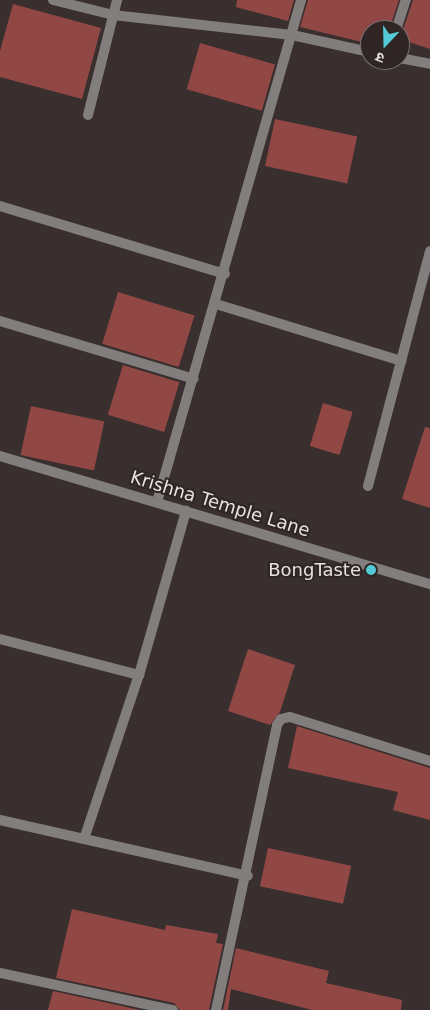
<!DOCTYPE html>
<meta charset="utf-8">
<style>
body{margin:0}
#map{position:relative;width:430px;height:1010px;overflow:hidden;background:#382f2e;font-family:"DejaVu Sans","Noto Sans Devanagari",sans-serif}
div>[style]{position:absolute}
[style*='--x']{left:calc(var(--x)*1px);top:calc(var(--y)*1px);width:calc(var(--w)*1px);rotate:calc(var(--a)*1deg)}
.building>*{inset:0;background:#914845;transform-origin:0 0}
.street>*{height:10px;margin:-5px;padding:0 5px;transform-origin:5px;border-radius:5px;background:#837e7e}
.dots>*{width:14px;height:14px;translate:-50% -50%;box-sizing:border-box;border:2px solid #2e2524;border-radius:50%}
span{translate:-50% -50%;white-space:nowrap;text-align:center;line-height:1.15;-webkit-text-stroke:4px #2e2524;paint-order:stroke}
.street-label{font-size:18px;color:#e7e1e1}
.poi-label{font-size:18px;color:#e7e1e1}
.right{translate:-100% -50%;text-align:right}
.north{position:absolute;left:360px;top:20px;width:50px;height:50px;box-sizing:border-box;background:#2e2524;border:1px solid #787070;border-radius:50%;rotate:201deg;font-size:14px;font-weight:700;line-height:20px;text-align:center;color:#e7e1e1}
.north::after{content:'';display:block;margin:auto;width:18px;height:22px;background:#52cbd7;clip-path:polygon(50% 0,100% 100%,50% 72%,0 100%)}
</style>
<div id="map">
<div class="building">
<div style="clip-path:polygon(237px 0,294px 0,288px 21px,236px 7px)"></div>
<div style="clip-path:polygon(308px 0,399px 0,389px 30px,370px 30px,370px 44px,300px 27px)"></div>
<div style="clip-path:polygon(413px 0,430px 0,430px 49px,400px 39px)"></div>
<div style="clip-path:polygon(13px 4px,101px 28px,82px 99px,0 77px,0 51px)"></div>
<div style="left:200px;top:43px;width:78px;height:48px;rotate:16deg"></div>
<div style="left:275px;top:119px;width:84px;height:48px;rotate:12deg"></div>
<div style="left:118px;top:292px;width:80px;height:54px;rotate:17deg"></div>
<div style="left:123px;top:365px;width:59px;height:52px;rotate:17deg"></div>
<div style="left:323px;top:403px;width:31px;height:45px;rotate:17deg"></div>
<div style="left:31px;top:406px;width:75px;height:50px;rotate:12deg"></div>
<div style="clip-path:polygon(425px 427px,430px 428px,430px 508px,402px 499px)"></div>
<div style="clip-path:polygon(248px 649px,295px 665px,280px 712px,270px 725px,228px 711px)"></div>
<div style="clip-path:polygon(297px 726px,430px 768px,430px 820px,393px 810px,398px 792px,288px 768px)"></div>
<div style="left:268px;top:848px;width:85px;height:39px;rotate:12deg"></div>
<div style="clip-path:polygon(72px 909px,165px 930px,166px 925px,218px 934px,216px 943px,223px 944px,209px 1010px,180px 1010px,174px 1003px,56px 978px)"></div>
<div style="clip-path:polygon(236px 948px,329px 971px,326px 983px,402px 1000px,401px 1010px,312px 1010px,231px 989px,228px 1010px,223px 1010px)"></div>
<div style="clip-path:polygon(53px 991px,140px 1010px,48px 1010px)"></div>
</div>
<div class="street">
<div style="--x:53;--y:0;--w:62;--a:14"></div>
<div style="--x:113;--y:15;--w:180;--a:6.4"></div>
<div style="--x:292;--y:35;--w:80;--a:12.3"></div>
<div style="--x:396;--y:30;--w:32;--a:-72"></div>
<div style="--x:400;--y:58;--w:31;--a:11"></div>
<div style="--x:88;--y:115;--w:119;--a:-75.8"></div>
<div style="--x:0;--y:206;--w:235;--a:16.8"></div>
<div style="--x:216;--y:304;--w:194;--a:17.1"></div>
<div style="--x:0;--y:321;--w:202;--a:16.6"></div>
<div style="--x:0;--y:456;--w:449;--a:16.6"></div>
<div style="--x:368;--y:486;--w:243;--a:-75.2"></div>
<div style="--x:157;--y:502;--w:522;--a:-73.99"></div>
<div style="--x:0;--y:639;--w:144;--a:14.5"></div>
<div style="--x:0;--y:820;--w:254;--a:12.7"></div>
<div style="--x:84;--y:839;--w:173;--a:-71.5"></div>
<div style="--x:139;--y:675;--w:171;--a:-74"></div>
<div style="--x:0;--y:973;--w:177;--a:12.1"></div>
<div style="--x:216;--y:1010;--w:291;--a:-77.9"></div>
<div style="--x:277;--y:725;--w:7;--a:-56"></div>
<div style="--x:281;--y:719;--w:9;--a:-13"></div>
<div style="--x:290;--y:717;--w:147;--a:17.4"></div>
</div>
<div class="dots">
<div style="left:371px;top:570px;background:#52cbd7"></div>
</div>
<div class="street-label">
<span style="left:220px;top:504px;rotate:17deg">Krishna Temple Lane</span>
</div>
<div class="poi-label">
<span class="right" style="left:361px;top:570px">BongTaste</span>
</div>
<div class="north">उ</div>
</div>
